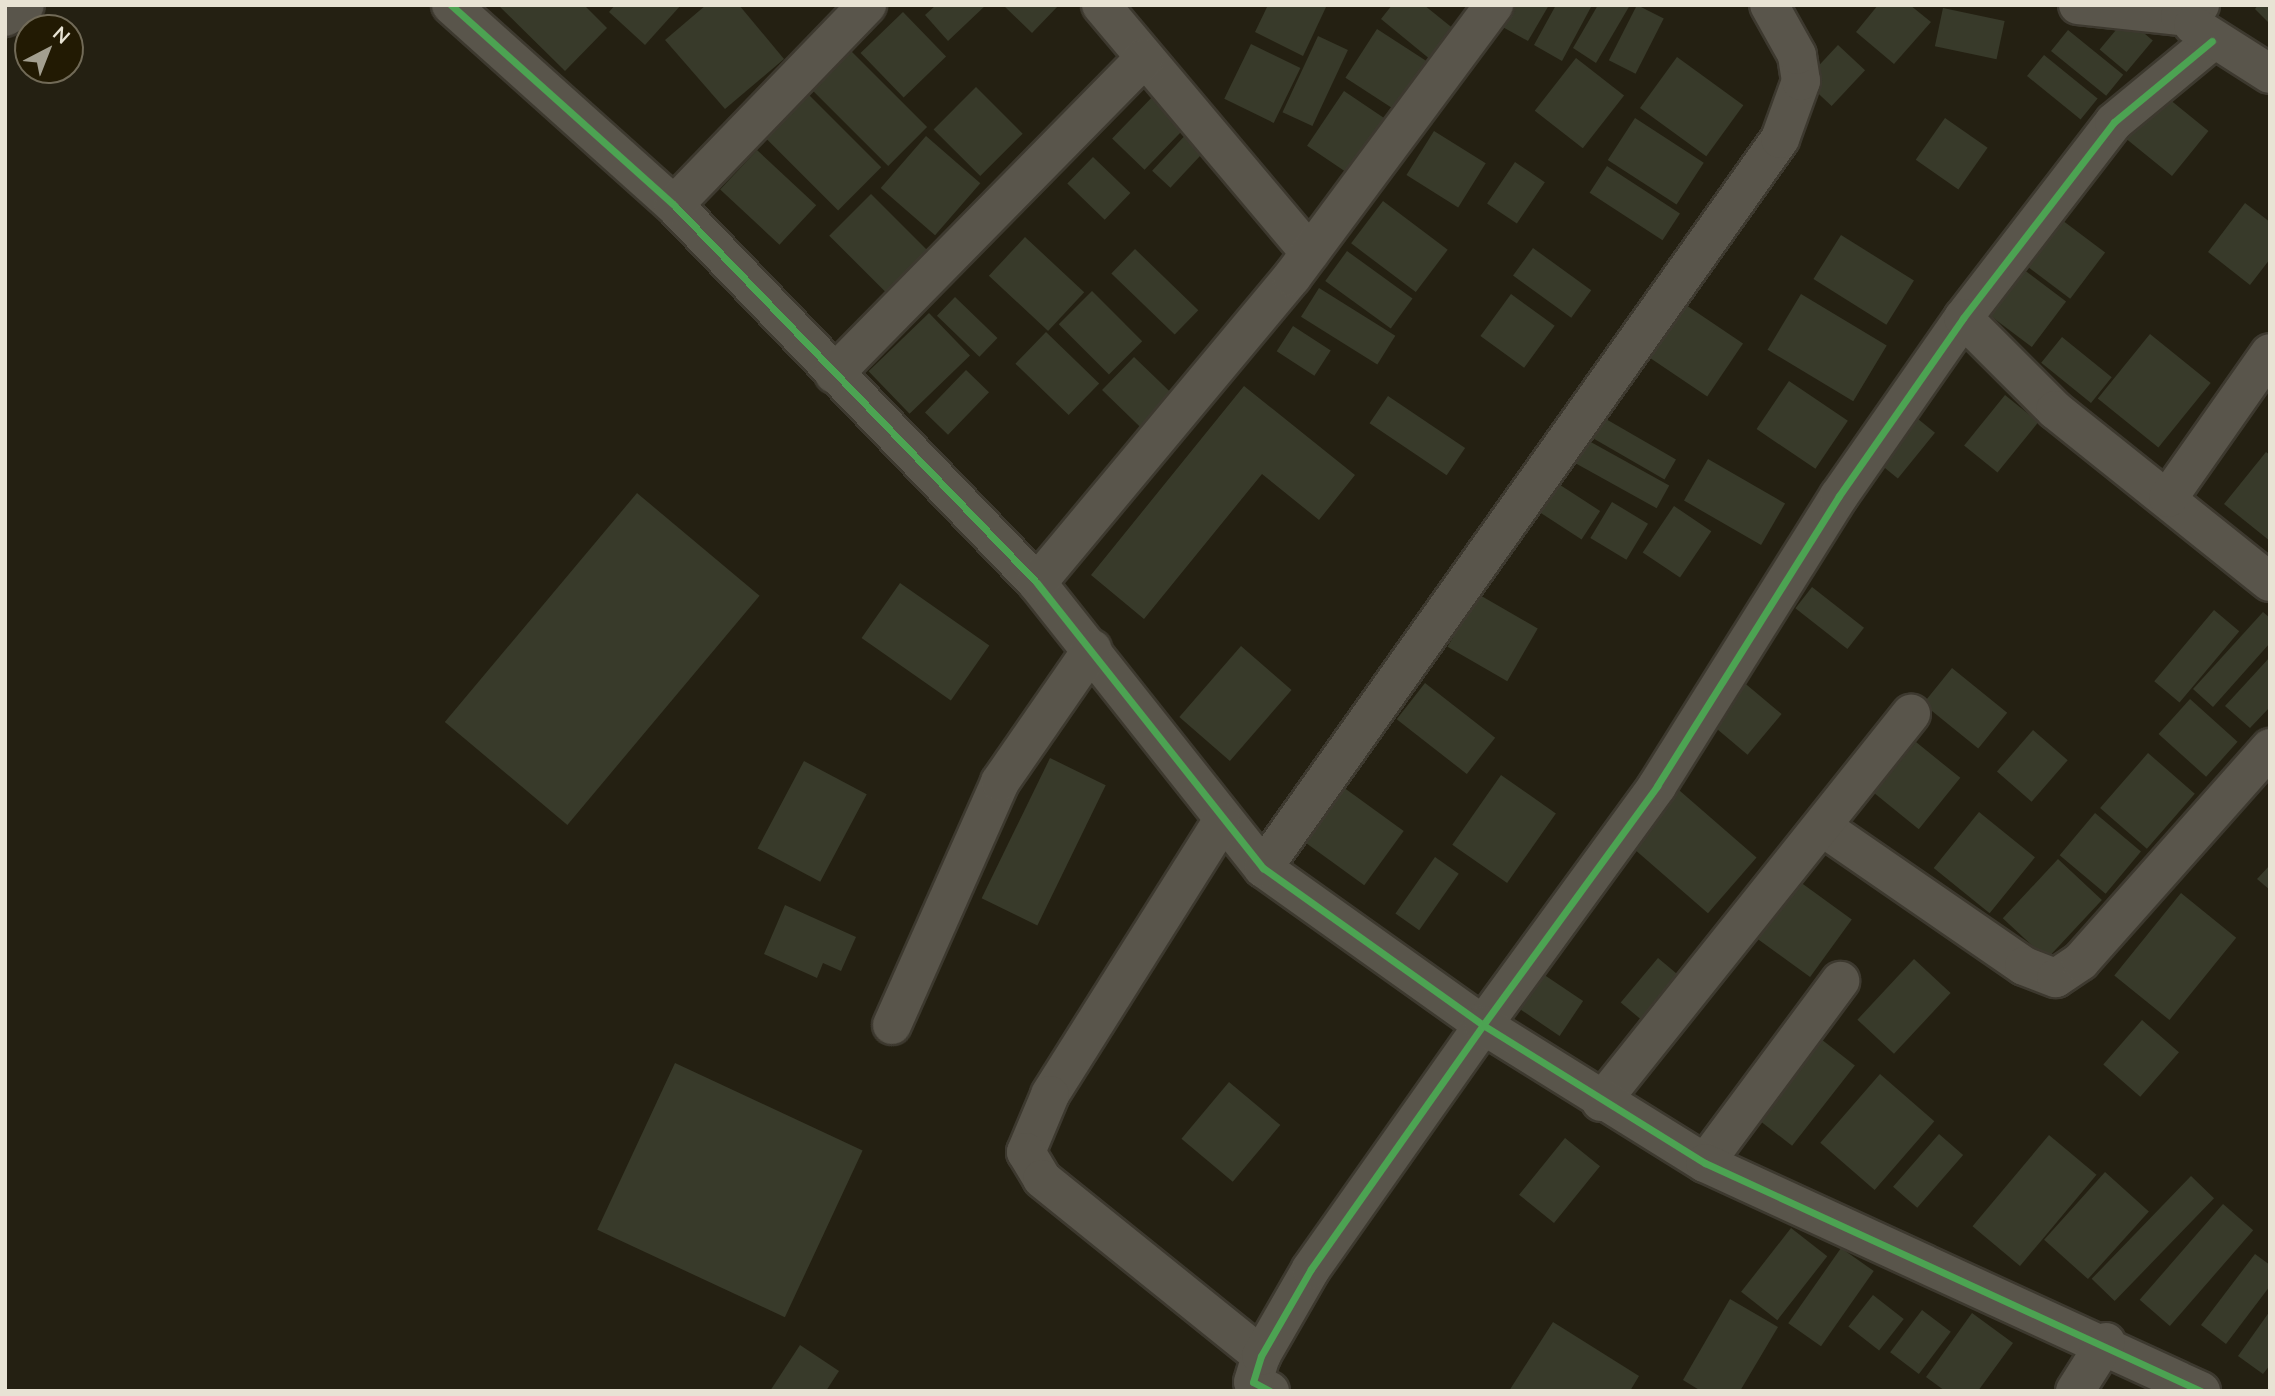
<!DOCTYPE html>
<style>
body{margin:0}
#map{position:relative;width:2275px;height:1396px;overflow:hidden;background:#242012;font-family:Lato,sans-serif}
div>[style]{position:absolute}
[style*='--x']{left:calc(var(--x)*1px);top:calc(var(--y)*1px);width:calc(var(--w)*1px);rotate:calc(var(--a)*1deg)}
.building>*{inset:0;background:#383a2a;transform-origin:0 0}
.roads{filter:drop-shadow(2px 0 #3d392f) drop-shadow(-2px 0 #3d392f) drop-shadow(0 2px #3d392f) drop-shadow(0 -2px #3d392f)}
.street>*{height:38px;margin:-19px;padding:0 19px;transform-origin:19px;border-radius:19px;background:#59554b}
.cycleway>*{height:7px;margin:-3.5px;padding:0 3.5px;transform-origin:3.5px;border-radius:3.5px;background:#4ca352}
span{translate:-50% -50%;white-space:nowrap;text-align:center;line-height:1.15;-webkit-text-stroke:6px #221a03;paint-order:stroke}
.frame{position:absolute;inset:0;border:7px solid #e8e3d4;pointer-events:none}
.north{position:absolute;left:14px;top:14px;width:70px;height:70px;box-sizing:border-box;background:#221a03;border:2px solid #716a57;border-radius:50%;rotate:42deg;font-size:19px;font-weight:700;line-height:28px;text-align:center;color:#e8e3d4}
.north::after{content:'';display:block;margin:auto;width:24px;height:32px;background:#a39f90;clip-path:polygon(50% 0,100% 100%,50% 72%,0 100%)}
</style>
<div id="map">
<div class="building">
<div style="clip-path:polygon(498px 5px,584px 5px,607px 28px,565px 71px)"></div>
<div style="clip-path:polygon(615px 5px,681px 5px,645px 45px,609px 12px)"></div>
<div style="clip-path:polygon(706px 5px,739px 5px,784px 59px,725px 109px,665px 40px)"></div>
<div style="clip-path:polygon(936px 5px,986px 5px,948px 41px,925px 15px)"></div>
<div style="clip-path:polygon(1003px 5px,1059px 5px,1032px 33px)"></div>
<div style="clip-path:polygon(1268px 5px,1327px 5px,1303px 56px,1255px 32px)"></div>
<div style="clip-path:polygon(1392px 5px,1424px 5px,1455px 30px,1431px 60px,1381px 19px)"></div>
<div style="clip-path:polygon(1511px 5px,1549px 5px,1528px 41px,1499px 25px)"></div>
<div style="clip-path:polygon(1556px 5px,1591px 7px,1562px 61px,1534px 45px)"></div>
<div style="clip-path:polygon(1598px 5px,1630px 5px,1596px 63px,1573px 48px)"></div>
<div style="left:1637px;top:5px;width:30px;height:62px;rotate:27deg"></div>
<div style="clip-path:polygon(1878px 5px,1910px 5px,1931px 22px,1894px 64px,1856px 32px)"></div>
<div style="clip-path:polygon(2258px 5px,2270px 5px,2270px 24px,2255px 9px)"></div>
<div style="left:1943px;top:8px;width:63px;height:39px;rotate:12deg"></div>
<div style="left:903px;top:12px;width:62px;height:59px;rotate:46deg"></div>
<div style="left:2126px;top:18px;width:35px;height:41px;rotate:40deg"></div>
<div style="left:1377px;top:29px;width:63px;height:58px;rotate:33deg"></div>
<div style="left:2068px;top:30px;width:71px;height:27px;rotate:39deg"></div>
<div style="left:1318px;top:36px;width:33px;height:84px;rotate:25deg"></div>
<div style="left:1251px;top:44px;width:55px;height:61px;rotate:26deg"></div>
<div style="left:1838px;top:45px;width:37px;height:49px;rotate:43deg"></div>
<div style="left:850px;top:50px;width:109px;height:55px;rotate:45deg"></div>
<div style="left:2044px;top:55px;width:69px;height:27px;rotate:39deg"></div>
<div style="left:1677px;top:57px;width:82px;height:63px;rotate:36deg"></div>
<div style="left:1576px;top:58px;width:61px;height:67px;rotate:38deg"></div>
<div style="left:976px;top:87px;width:66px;height:60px;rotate:45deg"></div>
<div style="left:2158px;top:90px;width:65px;height:58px;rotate:39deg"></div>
<div style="left:1158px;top:91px;width:45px;height:66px;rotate:44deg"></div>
<div style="left:1344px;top:91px;width:63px;height:66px;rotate:34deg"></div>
<div style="left:807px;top:93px;width:105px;height:61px;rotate:45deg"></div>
<div style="left:1635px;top:118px;width:82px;height:50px;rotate:33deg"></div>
<div style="left:1945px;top:118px;width:52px;height:51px;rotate:35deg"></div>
<div style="left:1191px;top:129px;width:25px;height:57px;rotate:43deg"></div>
<div style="left:1434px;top:131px;width:61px;height:52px;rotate:32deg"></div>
<div style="left:926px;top:136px;width:72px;height:69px;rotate:41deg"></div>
<div style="left:757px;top:150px;width:81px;height:54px;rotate:43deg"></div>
<div style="left:1093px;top:157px;width:52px;height:37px;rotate:44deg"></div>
<div style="left:1515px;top:162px;width:36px;height:50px;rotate:34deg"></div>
<div style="left:1607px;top:166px;width:87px;height:32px;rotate:33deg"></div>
<div style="left:871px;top:194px;width:81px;height:59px;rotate:45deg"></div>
<div style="left:1383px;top:201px;width:81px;height:53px;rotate:37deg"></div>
<div style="clip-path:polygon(2245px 203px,2270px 222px,2270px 259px,2250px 285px,2208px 252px)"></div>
<div style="left:2058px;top:217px;width:59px;height:58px;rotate:37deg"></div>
<div style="left:1841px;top:235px;width:86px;height:52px;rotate:32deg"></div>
<div style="left:1025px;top:237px;width:81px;height:53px;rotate:43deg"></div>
<div style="left:1533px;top:248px;width:72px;height:34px;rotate:36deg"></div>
<div style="left:1135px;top:249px;width:88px;height:34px;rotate:44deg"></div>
<div style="left:1347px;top:251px;width:81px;height:37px;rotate:36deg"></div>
<div style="left:2011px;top:260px;width:69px;height:57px;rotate:37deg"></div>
<div style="left:1319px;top:288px;width:90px;height:34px;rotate:32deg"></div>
<div style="left:1092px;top:291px;width:71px;height:47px;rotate:45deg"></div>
<div style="left:1511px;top:294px;width:54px;height:52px;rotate:36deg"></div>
<div style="left:1801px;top:294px;width:100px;height:65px;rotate:31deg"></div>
<div style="left:955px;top:297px;width:59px;height:26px;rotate:44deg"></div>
<div style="left:1680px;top:301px;width:76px;height:64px;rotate:34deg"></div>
<div style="left:929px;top:313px;width:59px;height:84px;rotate:46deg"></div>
<div style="left:1293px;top:326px;width:45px;height:30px;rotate:33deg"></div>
<div style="left:1046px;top:332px;width:74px;height:44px;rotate:44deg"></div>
<div style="left:2150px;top:334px;width:78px;height:83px;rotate:39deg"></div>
<div style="left:2062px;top:337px;width:64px;height:33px;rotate:39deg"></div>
<div style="left:1134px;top:357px;width:57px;height:46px;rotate:44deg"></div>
<div style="left:966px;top:370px;width:32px;height:59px;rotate:44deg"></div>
<div style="left:1789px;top:381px;width:71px;height:58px;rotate:34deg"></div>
<div style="clip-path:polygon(1244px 386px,1355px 475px,1319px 520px,1262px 474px,1144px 619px,1091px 575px)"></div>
<div style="left:2005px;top:395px;width:43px;height:65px;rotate:39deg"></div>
<div style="left:1388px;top:396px;width:93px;height:33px;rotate:34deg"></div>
<div style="left:1907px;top:410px;width:36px;height:59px;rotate:39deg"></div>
<div style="left:1592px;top:411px;width:97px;height:23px;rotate:30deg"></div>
<div style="left:1580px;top:436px;width:102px;height:26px;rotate:29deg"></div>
<div style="clip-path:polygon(2266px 452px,2270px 455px,2270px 541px,2224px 504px)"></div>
<div style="left:1708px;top:459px;width:89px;height:48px;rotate:30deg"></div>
<div style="left:1554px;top:481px;width:55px;height:34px;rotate:33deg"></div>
<div style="left:637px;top:493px;width:160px;height:299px;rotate:40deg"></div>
<div style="left:1612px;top:502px;width:42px;height:42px;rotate:31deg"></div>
<div style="left:1674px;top:506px;width:45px;height:56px;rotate:34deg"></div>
<div style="left:900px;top:583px;width:109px;height:67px;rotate:35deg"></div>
<div style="left:1812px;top:587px;width:66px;height:27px;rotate:38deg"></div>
<div style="left:1478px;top:594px;width:69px;height:61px;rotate:30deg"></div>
<div style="left:2214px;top:610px;width:33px;height:93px;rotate:40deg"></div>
<div style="clip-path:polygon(2263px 612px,2270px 618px,2270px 643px,2213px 707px,2193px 689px)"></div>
<div style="left:1241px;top:646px;width:67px;height:94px;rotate:41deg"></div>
<div style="clip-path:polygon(2270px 657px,2270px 707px,2250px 728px,2225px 706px)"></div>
<div style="left:1952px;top:668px;width:71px;height:46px;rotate:39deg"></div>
<div style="left:1741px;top:680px;width:53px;height:53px;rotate:40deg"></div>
<div style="left:1425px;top:683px;width:89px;height:46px;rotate:38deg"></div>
<div style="left:2190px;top:699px;width:64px;height:47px;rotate:42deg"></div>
<div style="left:2033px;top:730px;width:46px;height:55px;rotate:41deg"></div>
<div style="left:1916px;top:742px;width:57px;height:66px;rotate:39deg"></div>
<div style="left:2148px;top:753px;width:62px;height:73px;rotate:41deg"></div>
<div style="left:1050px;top:758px;width:62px;height:156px;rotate:26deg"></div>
<div style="left:804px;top:761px;width:71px;height:99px;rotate:28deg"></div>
<div style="left:1501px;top:775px;width:67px;height:85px;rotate:35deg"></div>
<div style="left:1672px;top:784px;width:112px;height:74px;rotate:41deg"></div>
<div style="left:1343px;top:787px;width:75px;height:67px;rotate:36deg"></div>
<div style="left:1979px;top:812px;width:72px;height:72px;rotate:39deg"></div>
<div style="left:2095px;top:813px;width:60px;height:55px;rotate:40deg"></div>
<div style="left:1435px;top:857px;width:29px;height:69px;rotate:35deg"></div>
<div style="left:2058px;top:859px;width:60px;height:81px;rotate:43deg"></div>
<div style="clip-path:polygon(2270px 865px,2270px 890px,2257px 879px)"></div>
<div style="left:1796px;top:879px;width:69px;height:71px;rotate:36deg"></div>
<div style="left:2181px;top:893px;width:71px;height:106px;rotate:39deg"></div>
<div style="clip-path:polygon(785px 905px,856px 937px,841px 971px,823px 963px,817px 978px,764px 954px)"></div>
<div style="left:1658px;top:958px;width:30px;height:58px;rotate:40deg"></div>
<div style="left:1914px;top:959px;width:50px;height:83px;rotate:43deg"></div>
<div style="left:1540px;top:972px;width:52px;height:42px;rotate:34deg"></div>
<div style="left:2142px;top:1020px;width:49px;height:59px;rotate:41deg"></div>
<div style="left:1821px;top:1039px;width:43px;height:102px;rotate:38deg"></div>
<div style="left:675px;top:1063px;width:207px;height:184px;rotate:25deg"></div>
<div style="left:1880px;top:1074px;width:72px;height:91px;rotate:41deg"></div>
<div style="left:1229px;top:1082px;width:67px;height:74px;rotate:40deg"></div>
<div style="left:1939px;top:1134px;width:32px;height:70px;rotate:41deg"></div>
<div style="left:2049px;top:1135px;width:62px;height:119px;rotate:40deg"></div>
<div style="left:1565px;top:1138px;width:45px;height:73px;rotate:39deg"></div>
<div style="left:2105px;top:1172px;width:59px;height:91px;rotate:42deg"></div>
<div style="left:2191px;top:1176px;width:32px;height:143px;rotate:44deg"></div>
<div style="left:2223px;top:1204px;width:40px;height:127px;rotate:41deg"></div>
<div style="left:1791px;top:1228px;width:46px;height:81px;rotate:38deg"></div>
<div style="left:1841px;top:1248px;width:40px;height:92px;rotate:35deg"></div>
<div style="clip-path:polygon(2255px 1254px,2270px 1265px,2270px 1286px,2226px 1344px,2201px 1325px)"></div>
<div style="left:1873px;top:1295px;width:39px;height:40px;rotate:38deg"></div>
<div style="clip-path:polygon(1730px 1299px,1778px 1327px,1740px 1391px,1701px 1391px,1683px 1380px)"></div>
<div style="left:1922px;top:1310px;width:36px;height:53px;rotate:37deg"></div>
<div style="clip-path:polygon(2270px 1311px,2270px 1365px,2263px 1374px,2238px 1356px)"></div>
<div style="clip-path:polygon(1972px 1313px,2013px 1343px,1978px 1391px,1945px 1391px,1926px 1377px)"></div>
<div style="clip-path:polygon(1553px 1322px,1639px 1376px,1630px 1391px,1509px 1391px)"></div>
<div style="clip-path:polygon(800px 1345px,839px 1371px,826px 1391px,770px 1391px)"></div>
</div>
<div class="roads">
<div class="street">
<div style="--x:451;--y:5;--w:300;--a:41.9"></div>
<div style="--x:674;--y:205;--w:524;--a:46.16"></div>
<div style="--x:1037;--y:583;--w:364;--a:51.6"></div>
<div style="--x:1263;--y:868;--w:270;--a:35.5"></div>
<div style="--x:1483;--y:1025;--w:296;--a:-53.9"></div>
<div style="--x:1657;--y:786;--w:342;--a:-57.9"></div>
<div style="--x:1839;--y:496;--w:217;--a:-55.1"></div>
<div style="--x:1963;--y:318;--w:247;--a:-52.4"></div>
<div style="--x:2114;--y:122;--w:127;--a:-39.6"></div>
<div style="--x:1101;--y:5;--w:324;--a:49.9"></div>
<div style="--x:2078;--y:5;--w:103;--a:6.2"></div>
<div style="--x:2180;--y:16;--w:23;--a:-29"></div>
<div style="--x:5;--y:17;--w:23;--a:-31"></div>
<div style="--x:2193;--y:25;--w:91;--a:32.5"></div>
<div style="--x:674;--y:205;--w:278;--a:-46"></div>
<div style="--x:1963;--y:318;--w:130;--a:45"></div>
<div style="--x:2055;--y:410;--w:275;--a:38.7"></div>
<div style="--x:834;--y:374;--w:443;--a:-45.5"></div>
<div style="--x:2168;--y:498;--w:177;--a:-54.9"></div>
<div style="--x:1037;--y:583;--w:398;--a:-50.2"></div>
<div style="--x:1292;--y:277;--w:339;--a:-53.4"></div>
<div style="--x:1221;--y:823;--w:321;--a:122.2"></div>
<div style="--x:1050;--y:1095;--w:62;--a:112.8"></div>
<div style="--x:1026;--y:1152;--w:31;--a:59"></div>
<div style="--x:1042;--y:1179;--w:282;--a:38.9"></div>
<div style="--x:1824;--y:828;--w:243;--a:34.6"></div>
<div style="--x:2024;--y:966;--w:34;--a:21"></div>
<div style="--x:2056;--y:978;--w:30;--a:-34"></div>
<div style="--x:2081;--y:961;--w:285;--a:-48.4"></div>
<div style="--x:1263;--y:868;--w:894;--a:-54.66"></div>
<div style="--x:1780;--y:139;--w:62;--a:-70.1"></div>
<div style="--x:1801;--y:81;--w:26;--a:-99"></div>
<div style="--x:1797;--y:55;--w:57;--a:-119.2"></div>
<div style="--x:892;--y:1025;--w:266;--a:-66"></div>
<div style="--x:1000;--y:782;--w:162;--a:-55.3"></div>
<div style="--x:1601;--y:1102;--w:497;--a:-51.4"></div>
<div style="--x:1705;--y:1163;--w:227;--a:-53.4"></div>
<div style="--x:1270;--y:1391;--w:19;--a:-152"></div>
<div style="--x:1253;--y:1382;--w:27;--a:-73"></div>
<div style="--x:1261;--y:1356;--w:100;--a:-60.1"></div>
<div style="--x:1311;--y:1269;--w:299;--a:-54.8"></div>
<div style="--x:1483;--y:1025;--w:261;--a:31.9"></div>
<div style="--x:1705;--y:1163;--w:546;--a:24.69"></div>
<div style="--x:2075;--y:1391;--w:58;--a:-57.7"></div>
</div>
</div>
<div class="cycleway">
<div style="--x:451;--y:5;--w:300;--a:41.9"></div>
<div style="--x:674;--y:205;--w:524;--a:46.16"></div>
<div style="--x:1037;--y:583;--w:364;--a:51.6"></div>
<div style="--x:1263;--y:868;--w:270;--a:35.5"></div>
<div style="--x:1483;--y:1025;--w:296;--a:-53.9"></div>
<div style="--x:1657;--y:786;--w:342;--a:-57.9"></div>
<div style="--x:1839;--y:496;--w:217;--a:-55.1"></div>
<div style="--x:1963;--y:318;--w:247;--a:-52.4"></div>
<div style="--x:2114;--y:122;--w:127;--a:-39.6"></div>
<div style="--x:1270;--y:1391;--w:19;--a:-152"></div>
<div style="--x:1253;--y:1382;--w:27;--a:-73"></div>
<div style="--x:1261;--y:1356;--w:100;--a:-60.1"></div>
<div style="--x:1311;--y:1269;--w:299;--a:-54.8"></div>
<div style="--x:1483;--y:1025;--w:261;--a:31.9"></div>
<div style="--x:1705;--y:1163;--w:546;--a:24.69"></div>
</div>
<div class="frame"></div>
<div class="north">N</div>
</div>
